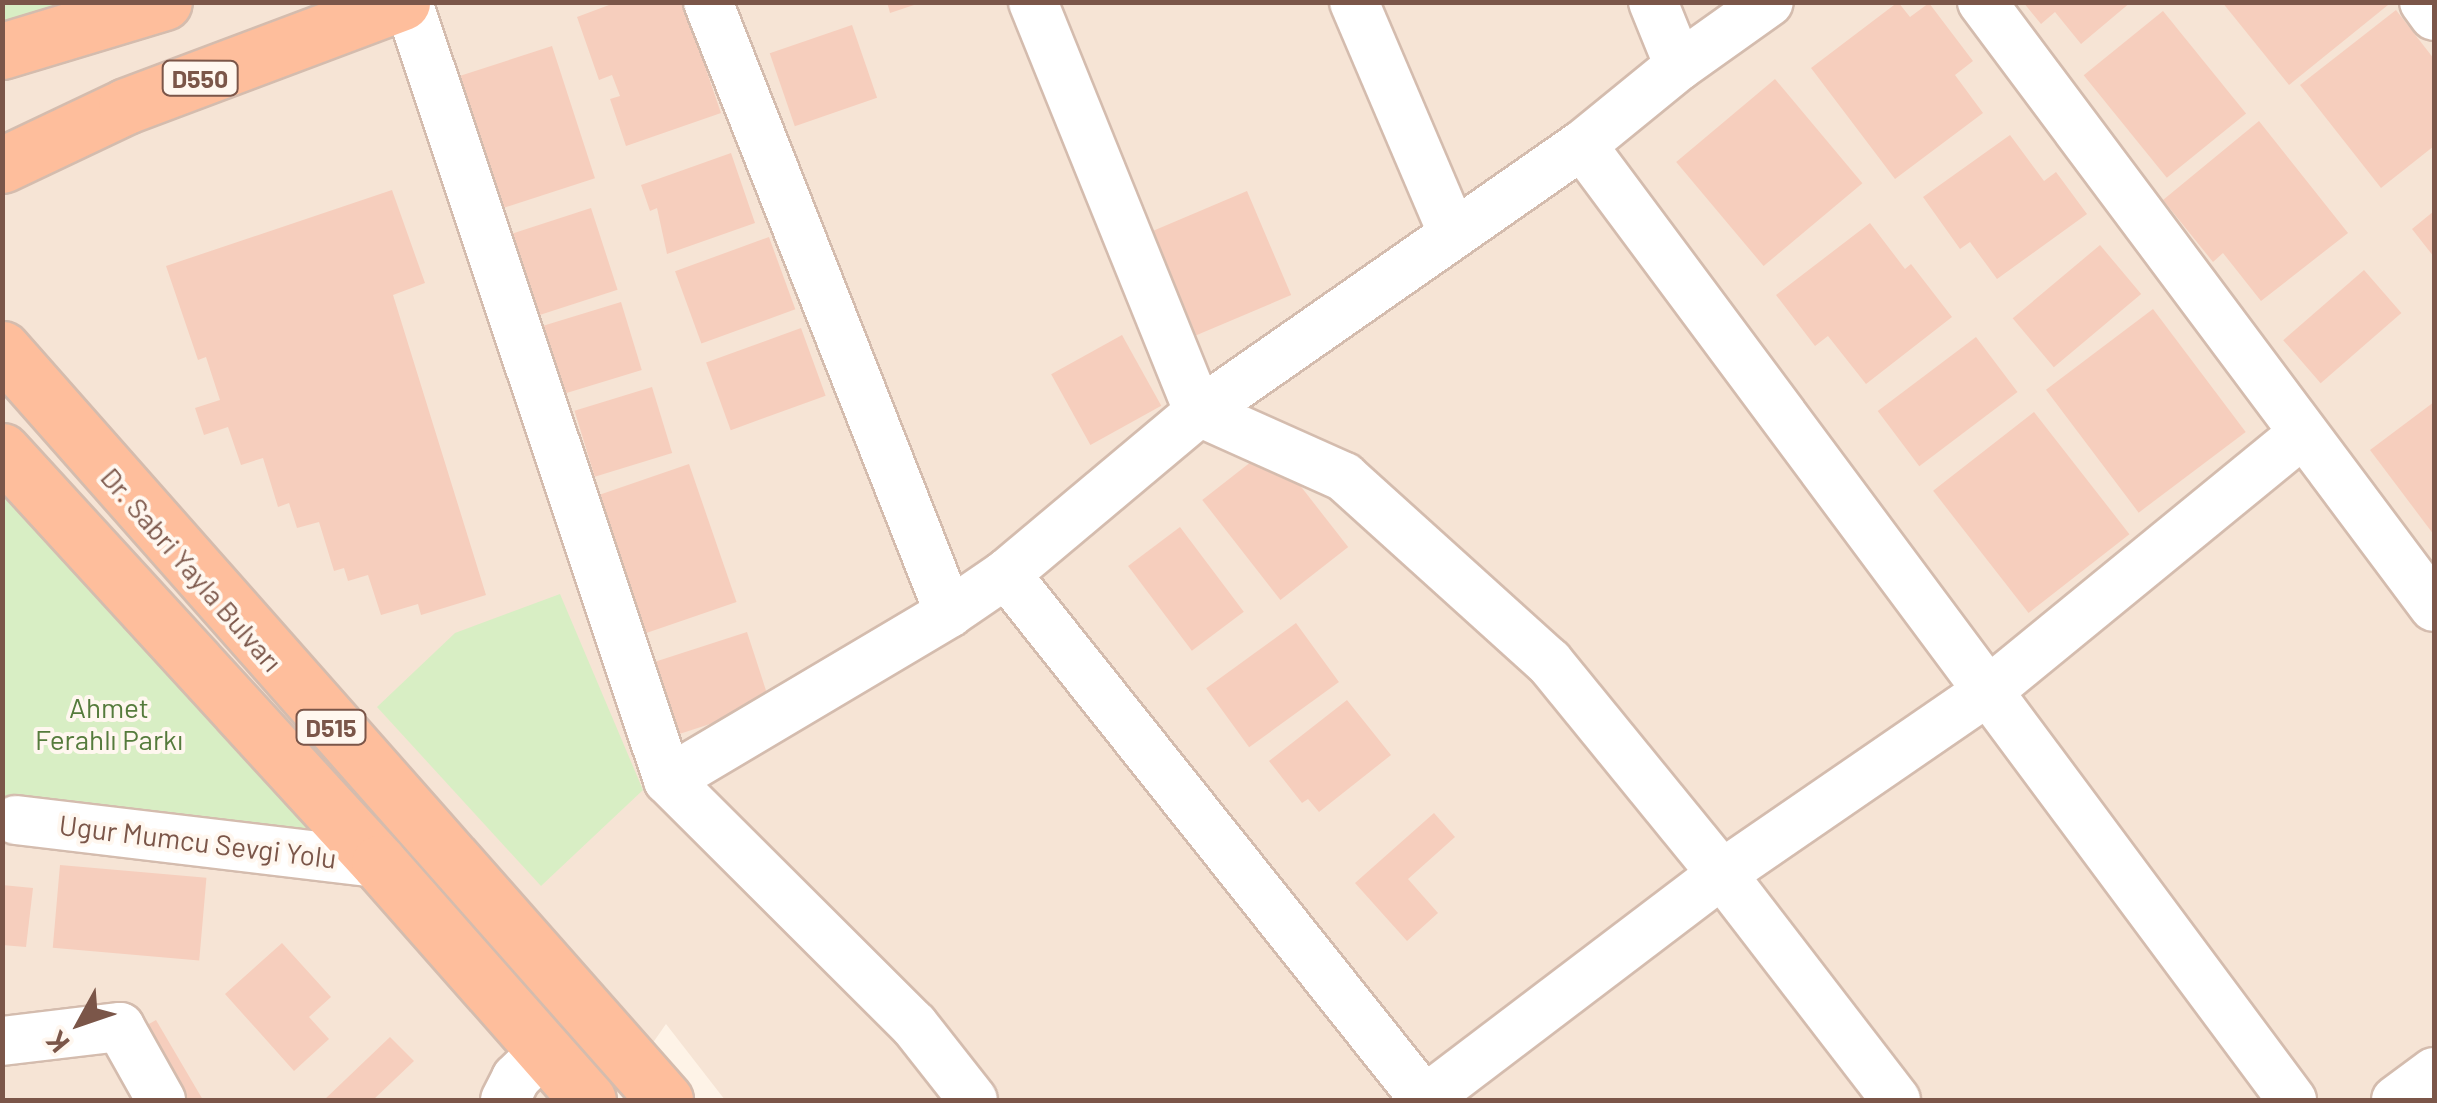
<!DOCTYPE html>
<meta charset="utf-8">
<style>
body{margin:0}
#map{position:relative;width:2437px;height:1103px;overflow:hidden;background:#fef3e7;font-family:Barlow,sans-serif}
div>[style]{position:absolute}
[style*='--x']{left:calc(var(--x)*1px);top:calc(var(--y)*1px);width:calc(var(--w)*1px);rotate:calc(var(--a)*1deg)}
.residential>*{inset:0;background:#f6e4d5}
.green>*{inset:0;background:#d8eec4}
.building>*{inset:0;background:#f6cebd;transform-origin:0 0}
.roads{filter:drop-shadow(2px 0 #d4bcae) drop-shadow(-2px 0 #d4bcae) drop-shadow(0 2px #d4bcae) drop-shadow(0 -2px #d4bcae)}
.minor>*{height:48px;margin:-24px;padding:0 24px;transform-origin:24px;border-radius:24px;background:#fff}
.trunk>*{height:55px;margin:-27.5px;padding:0 27.5px;transform-origin:27.5px;border-radius:27.5px;background:#febe9c}
span{translate:-50% -50%;white-space:nowrap;text-align:center;line-height:1.15;-webkit-text-stroke:8px #fff7ef;paint-order:stroke}
.shield-label span{padding:2px 8px;background:#fff7ef;border:2px solid;border-radius:8px;-webkit-text-stroke-width:0}
.shield-label{font-size:25px;color:#7b5649;font-weight:700}
.street-label{font-size:28px;color:#7b5649}
.park-label{font-size:28px;color:#557b3c}
.frame{position:absolute;inset:0;border:5px solid #7b5649;pointer-events:none}
.north{position:absolute;left:30px;top:973px;width:100px;height:100px;-webkit-text-stroke:8px #fff7ef;paint-order:stroke;rotate:230deg;font-size:28px;font-weight:700;line-height:40px;text-align:center;color:#7b5649}
.north::after{content:'';display:block;margin:auto;width:35px;height:45px;background:#7b5649;clip-path:polygon(50% 0,100% 100%,50% 72%,0 100%)}
</style>
<div id="map">
<div class="residential">
<div style="clip-path:polygon(2px 3px,2434px 3px,2434px 1100px,725px 1100px,666px 1024px,613px 1100px,3px 1100px)"></div>
</div>
<div class="green">
<div style="clip-path:polygon(3px 3px,164px 3px,3px 51px)"></div>
<div style="clip-path:polygon(3px 451px,379px 863px,3px 818px)"></div>
<div style="clip-path:polygon(560px 594px,643px 790px,541px 886px,377px 707px,455px 633px)"></div>
</div>
<div class="building">
<div style="clip-path:polygon(617px 2px,683px 2px,721px 113px,626px 146px,610px 99px,620px 96px,612px 75px,599px 80px,577px 17px)"></div>
<div style="clip-path:polygon(887px 2px,920px 2px,920px 3px,890px 13px)"></div>
<div style="clip-path:polygon(1898px 2px,1910px 17px,1929px 3px,1973px 61px,1955px 75px,1983px 113px,1895px 179px,1811px 68px)"></div>
<div style="clip-path:polygon(2023px 2px,2131px 2px,2081px 44px,2055px 12px,2041px 24px)"></div>
<div style="clip-path:polygon(2222px 2px,2386px 2px,2388px 5px,2289px 85px)"></div>
<div style="clip-path:polygon(2396px 10px,2434px 59px,2434px 146px,2381px 188px,2300px 85px)"></div>
<div style="left:2163px;top:11px;width:132px;height:102px;rotate:51deg"></div>
<div style="left:852px;top:25px;width:77px;height:87px;rotate:71deg"></div>
<div style="left:552px;top:46px;width:139px;height:102px;rotate:72deg"></div>
<div style="left:1775px;top:79px;width:136px;height:129px;rotate:50deg"></div>
<div style="clip-path:polygon(2259px 121px,2348px 233px,2261px 301px,2223px 253px,2213px 262px,2163px 200px)"></div>
<div style="clip-path:polygon(2010px 135px,2044px 181px,2056px 172px,2087px 214px,1997px 279px,1970px 242px,1960px 249px,1923px 197px)"></div>
<div style="clip-path:polygon(731px 153px,755px 223px,667px 254px,657px 208px,650px 211px,641px 185px)"></div>
<div style="clip-path:polygon(392px 190px,425px 283px,393px 295px,486px 595px,421px 615px,418px 604px,381px 615px,368px 575px,348px 581px,344px 568px,334px 571px,319px 522px,297px 528px,289px 503px,278px 507px,263px 458px,241px 465px,228px 427px,204px 435px,195px 408px,220px 400px,206px 357px,198px 360px,166px 266px)"></div>
<div style="left:1247px;top:191px;width:113px;height:103px;rotate:67deg"></div>
<div style="left:591px;top:208px;width:86px;height:90px;rotate:72deg"></div>
<div style="clip-path:polygon(2434px 211px,2434px 257px,2412px 229px)"></div>
<div style="clip-path:polygon(1870px 223px,1905px 269px,1911px 264px,1952px 317px,1866px 384px,1828px 336px,1815px 346px,1776px 295px)"></div>
<div style="left:769px;top:237px;width:77px;height:100px;rotate:70deg"></div>
<div style="left:2100px;top:245px;width:64px;height:114px;rotate:50deg"></div>
<div style="left:2364px;top:270px;width:57px;height:107px;rotate:49deg"></div>
<div style="left:621px;top:302px;width:71px;height:94px;rotate:73deg"></div>
<div style="left:2153px;top:309px;width:154px;height:134px;rotate:53deg"></div>
<div style="left:801px;top:328px;width:72px;height:101px;rotate:70deg"></div>
<div style="left:1122px;top:335px;width:81px;height:81px;rotate:61deg"></div>
<div style="left:1976px;top:337px;width:69px;height:123px;rotate:53deg"></div>
<div style="left:652px;top:387px;width:69px;height:81px;rotate:73deg"></div>
<div style="clip-path:polygon(2434px 402px,2434px 535px,2370px 450px)"></div>
<div style="left:2034px;top:412px;width:155px;height:128px;rotate:52deg"></div>
<div style="left:1270px;top:447px;width:127px;height:86px;rotate:52deg"></div>
<div style="left:689px;top:464px;width:146px;height:110px;rotate:71deg"></div>
<div style="left:1180px;top:527px;width:106px;height:65px;rotate:53deg"></div>
<div style="left:1296px;top:623px;width:73px;height:111px;rotate:54deg"></div>
<div style="left:747px;top:632px;width:76px;height:108px;rotate:72deg"></div>
<div style="clip-path:polygon(1347px 700px,1391px 755px,1319px 812px,1308px 799px,1302px 803px,1269px 761px)"></div>
<div style="clip-path:polygon(1434px 813px,1455px 837px,1408px 879px,1438px 913px,1407px 941px,1355px 883px)"></div>
<div style="left:60px;top:865px;width:147px;height:83px;rotate:5deg"></div>
<div style="clip-path:polygon(2px 885px,33px 888px,26px 947px,2px 945px)"></div>
<div style="clip-path:polygon(282px 943px,331px 997px,309px 1017px,329px 1039px,294px 1071px,225px 994px)"></div>
<div style="clip-path:polygon(156px 1020px,203px 1100px,170px 1100px,131px 1034px)"></div>
<div style="clip-path:polygon(390px 1037px,414px 1061px,373px 1100px,324px 1100px)"></div>
</div>
<div class="roads">
<div class="minor">
<div style="--x:408;--y:2;--w:820;--a:71.52"></div>
<div style="--x:668;--y:780;--w:327;--a:-30.7"></div>
<div style="--x:949;--y:613;--w:69;--a:-34.4"></div>
<div style="--x:1006;--y:574;--w:252;--a:-40"></div>
<div style="--x:1199;--y:412;--w:467;--a:-34.9"></div>
<div style="--x:1582;--y:145;--w:125;--a:-39.2"></div>
<div style="--x:1679;--y:66;--w:110;--a:-35.4"></div>
<div style="--x:708;--y:2;--w:657;--a:68.47"></div>
<div style="--x:1033;--y:2;--w:442;--a:68"></div>
<div style="--x:1199;--y:412;--w:159;--a:24.1"></div>
<div style="--x:1344;--y:477;--w:276;--a:42.1"></div>
<div style="--x:1549;--y:662;--w:274;--a:50.8"></div>
<div style="--x:1722;--y:874;--w:285;--a:52.4"></div>
<div style="--x:1354;--y:2;--w:250;--a:66.9"></div>
<div style="--x:1653;--y:2;--w:69;--a:67.9"></div>
<div style="--x:1982;--y:2;--w:755;--a:53.24"></div>
<div style="--x:2424;--y:2;--w:17;--a:54"></div>
<div style="--x:1582;--y:145;--w:1190;--a:53.37"></div>
<div style="--x:1006;--y:574;--w:672;--a:51.46"></div>
<div style="--x:668;--y:780;--w:347;--a:44.9"></div>
<div style="--x:914;--y:1025;--w:95;--a:51.8"></div>
<div style="--x:16;--y:820;--w:366;--a:6.8"></div>
<div style="--x:2;--y:1041;--w:119;--a:-6.8"></div>
<div style="--x:120;--y:1027;--w:84;--a:60.7"></div>
<div style="--x:505;--y:1100;--w:25;--a:-63"></div>
<div style="--x:516;--y:1078;--w:40;--a:-44"></div>
<div style="--x:1424;--y:1100;--w:374;--a:-37.2"></div>
<div style="--x:1722;--y:874;--w:321;--a:-34.5"></div>
<div style="--x:1987;--y:692;--w:407;--a:-39.3"></div>
<div style="--x:2396;--y:1100;--w:47;--a:-36.4"></div>
</div>
<div class="trunk">
<div style="--x:2;--y:51;--w:169;--a:-16.8"></div>
<div style="--x:2;--y:165;--w:137;--a:-25.4"></div>
<div style="--x:126;--y:106;--w:295;--a:-20.6"></div>
<div style="--x:2;--y:349;--w:1002;--a:48.56"></div>
<div style="--x:2;--y:451;--w:558;--a:47.54"></div>
<div style="--x:379;--y:863;--w:316;--a:48.6"></div>
</div>
</div>
<div class="shield-label">
<span style="left:200px;top:78px">D550</span>
<span style="left:331px;top:727px">D515</span>
</div>
<div class="street-label">
<span style="left:192px;top:569px;rotate:49deg">Dr. Sabri Yayla Bulvarı</span>
<span style="left:198px;top:841px;rotate:7deg">Ugur Mumcu Sevgi Yolu</span>
</div>
<div class="park-label">
<span style="left:109px;top:723px">Ahmet<br>Ferahlı Parkı</span>
</div>
<div class="frame"></div>
<div class="north">K</div>
</div>
